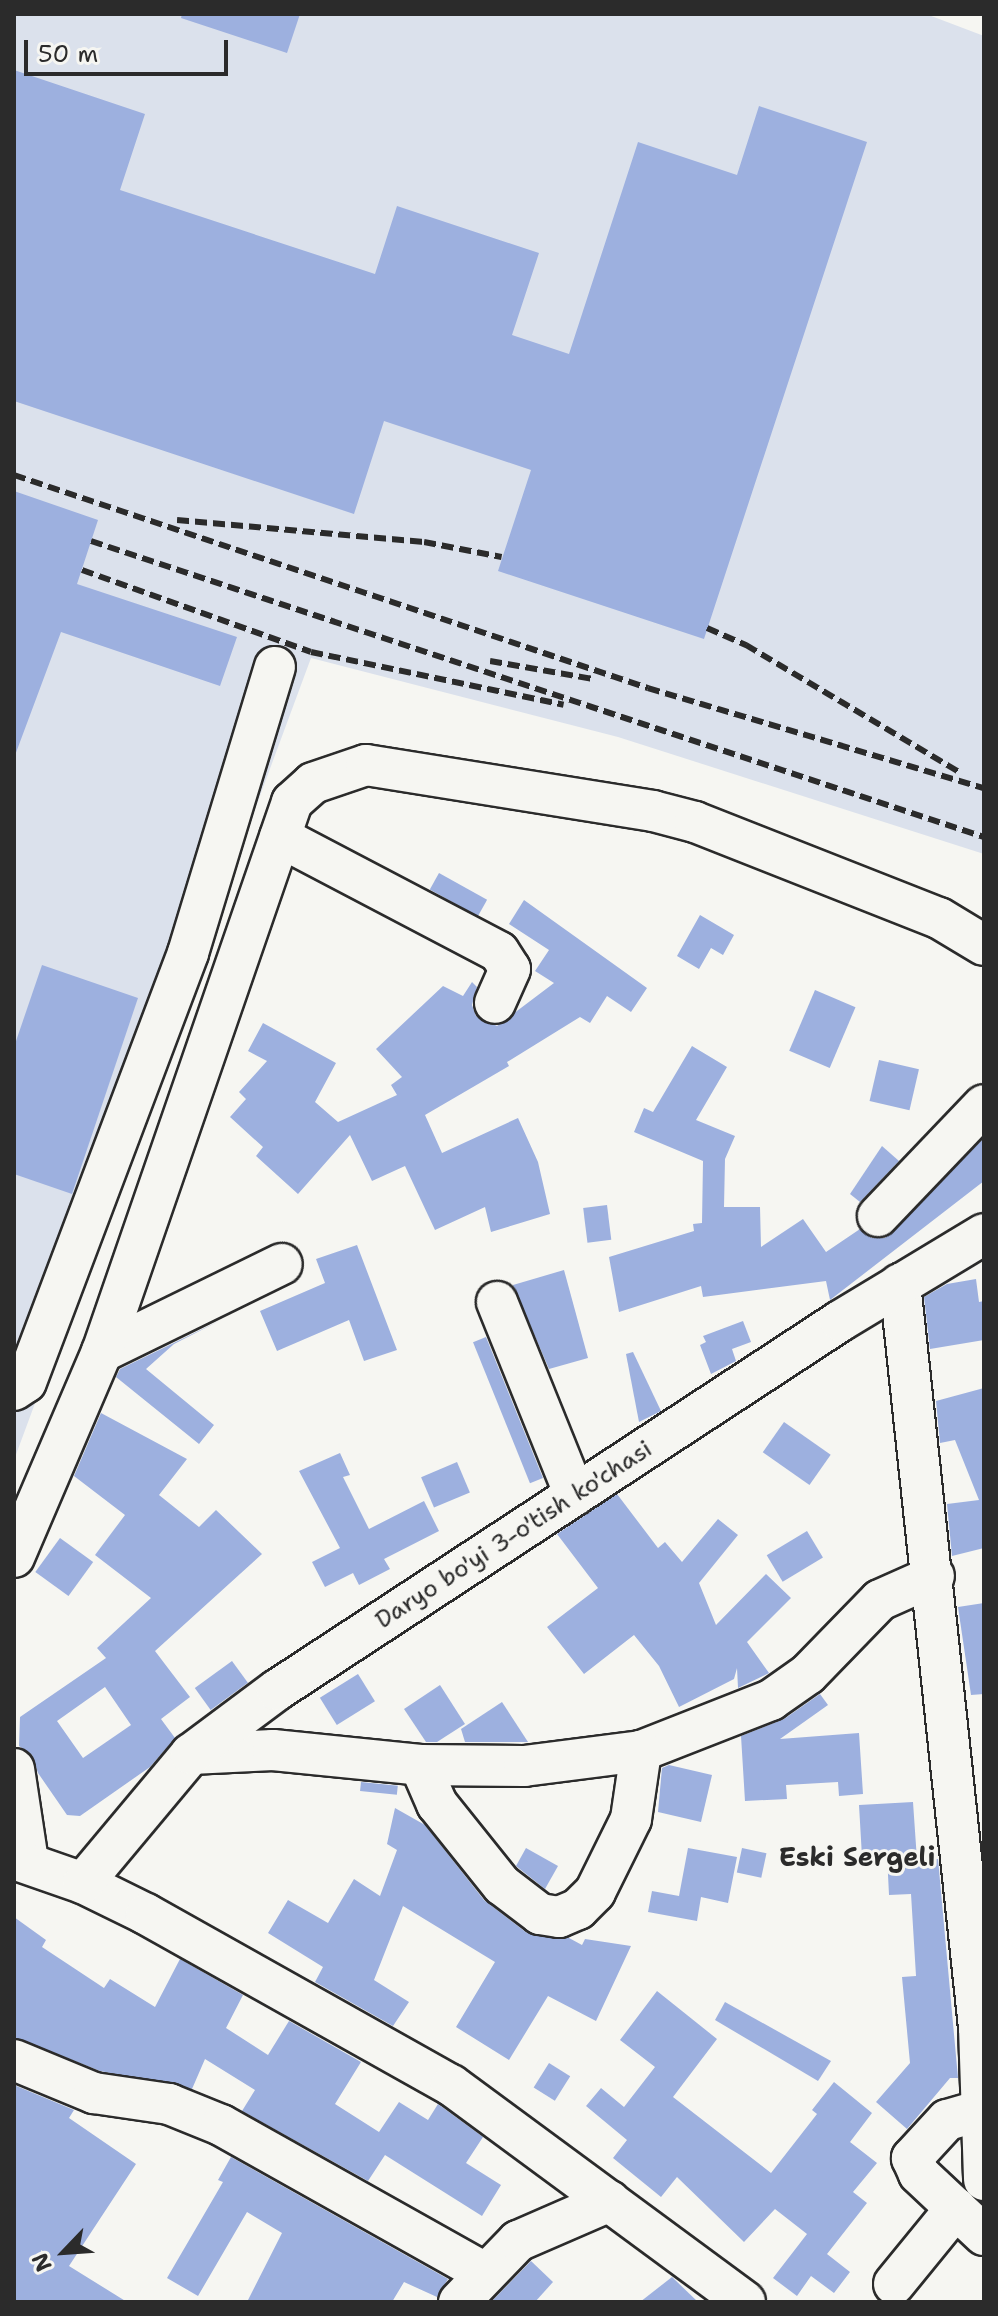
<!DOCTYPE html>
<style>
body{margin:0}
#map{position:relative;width:998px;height:2316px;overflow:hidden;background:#f6f6f2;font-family:"Shantell Sans",sans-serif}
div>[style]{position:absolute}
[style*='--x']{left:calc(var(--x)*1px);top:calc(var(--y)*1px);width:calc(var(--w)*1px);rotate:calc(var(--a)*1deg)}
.built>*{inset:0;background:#dbe1ec}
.building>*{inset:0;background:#9db0df;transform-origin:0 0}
.roads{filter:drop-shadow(2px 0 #2b2b2b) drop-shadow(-2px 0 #2b2b2b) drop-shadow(0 2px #2b2b2b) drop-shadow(0 -2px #2b2b2b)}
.minor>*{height:40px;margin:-20px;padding:0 20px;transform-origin:20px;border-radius:20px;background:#f6f6f2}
.rail>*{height:6px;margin-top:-3px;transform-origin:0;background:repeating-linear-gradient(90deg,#2b2b2b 0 12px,transparent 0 18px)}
span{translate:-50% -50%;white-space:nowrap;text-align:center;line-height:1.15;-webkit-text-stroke:6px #f6f6f2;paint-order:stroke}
.street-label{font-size:24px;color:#2b2b2b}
.neighbourhood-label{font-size:26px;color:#2b2b2b;font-weight:700}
.frame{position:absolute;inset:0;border:16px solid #2b2b2b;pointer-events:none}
.north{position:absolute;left:24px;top:2212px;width:80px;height:80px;-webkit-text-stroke:6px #f6f6f2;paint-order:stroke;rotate:245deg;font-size:22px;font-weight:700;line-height:32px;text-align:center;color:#2b2b2b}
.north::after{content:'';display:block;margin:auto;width:28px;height:36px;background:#2b2b2b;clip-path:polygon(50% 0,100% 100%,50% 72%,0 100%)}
.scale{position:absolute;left:24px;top:40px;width:204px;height:36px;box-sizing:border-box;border:4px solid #2b2b2b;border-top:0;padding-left:10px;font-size:24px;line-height:28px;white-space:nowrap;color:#2b2b2b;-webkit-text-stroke:6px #f6f6f2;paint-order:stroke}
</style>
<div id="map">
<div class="built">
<div style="clip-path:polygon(14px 14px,926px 14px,984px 36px,984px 854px,618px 737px,311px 658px,14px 1460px)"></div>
</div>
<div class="building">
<div style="clip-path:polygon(182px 14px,300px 14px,287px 53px,181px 18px)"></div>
<div style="clip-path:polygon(14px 70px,145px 114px,120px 190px,375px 274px,397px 206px,539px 253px,512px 335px,569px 354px,638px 142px,737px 175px,759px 106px,867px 142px,704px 639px,498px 571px,531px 470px,384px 421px,354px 514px,14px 401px)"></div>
<div style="clip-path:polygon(14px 491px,98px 520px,77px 584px,237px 637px,220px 686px,61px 632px,14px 758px)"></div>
<div style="left:439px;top:873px;width:55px;height:19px;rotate:29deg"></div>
<div style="clip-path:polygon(524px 900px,647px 988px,631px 1012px,607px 996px,590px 1023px,580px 1017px,507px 1062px,509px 1066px,425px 1115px,442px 1153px,518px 1118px,538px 1162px,550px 1214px,491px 1232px,485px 1207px,435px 1230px,405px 1166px,372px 1181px,350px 1135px,298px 1194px,256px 1156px,263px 1147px,230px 1117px,246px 1099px,239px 1092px,267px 1061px,248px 1051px,263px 1023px,336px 1063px,315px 1102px,338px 1122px,397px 1095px,391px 1085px,402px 1077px,376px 1049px,443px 986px,463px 996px,472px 982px,477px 987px,472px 1005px,476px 1016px,497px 1026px,554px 983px,535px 971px,549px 950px,509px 924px)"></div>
<div style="clip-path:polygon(700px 915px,734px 935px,723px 955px,711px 948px,699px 969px,677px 956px)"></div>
<div style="clip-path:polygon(42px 965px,138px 998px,72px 1194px,14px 1174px,14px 1047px)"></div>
<div style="left:815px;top:990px;width:44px;height:66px;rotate:23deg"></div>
<div style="clip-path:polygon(692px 1046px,727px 1067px,696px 1120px,735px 1136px,725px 1159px,724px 1207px,760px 1207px,761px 1247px,803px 1219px,826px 1252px,860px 1229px,872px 1238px,885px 1238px,982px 1140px,984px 1181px,830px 1300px,826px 1281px,703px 1297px,701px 1286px,619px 1312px,609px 1257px,694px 1231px,693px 1224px,702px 1223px,703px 1161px,634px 1132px,644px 1108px,653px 1112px)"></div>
<div style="left:879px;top:1060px;width:41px;height:42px;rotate:13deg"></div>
<div style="clip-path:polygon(882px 1146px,899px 1161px,860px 1202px,850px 1194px)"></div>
<div style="left:607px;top:1205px;width:35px;height:24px;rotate:83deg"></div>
<div style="clip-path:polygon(357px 1245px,397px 1350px,364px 1361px,349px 1320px,277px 1351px,260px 1311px,325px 1283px,316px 1259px)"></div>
<div style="clip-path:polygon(564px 1270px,588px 1358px,549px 1369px,513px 1285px)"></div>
<div style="clip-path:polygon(976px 1279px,979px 1302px,984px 1301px,984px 1340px,930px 1349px,924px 1297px,947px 1284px)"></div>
<div style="clip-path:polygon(219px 1321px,174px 1344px,146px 1369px,214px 1425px,199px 1444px,116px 1377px,120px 1369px)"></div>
<div style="clip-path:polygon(743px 1321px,751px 1342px,732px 1349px,736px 1361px,711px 1374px,700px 1345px,706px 1342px,703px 1336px)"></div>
<div style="left:486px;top:1337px;width:152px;height:14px;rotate:68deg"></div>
<div style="clip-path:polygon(633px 1352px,661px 1411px,639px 1422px,626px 1354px)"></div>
<div style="clip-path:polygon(984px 1388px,984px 1548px,952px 1556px,947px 1504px,979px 1500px,955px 1440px,940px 1443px,936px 1401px)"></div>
<div style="clip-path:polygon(evenodd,101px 1413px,187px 1459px,159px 1495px,199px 1527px,216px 1510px,262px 1554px,155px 1651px,190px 1697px,161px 1719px,175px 1738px,150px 1767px,80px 1816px,67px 1815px,38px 1773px,32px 1755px,19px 1746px,20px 1717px,106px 1658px,97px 1648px,151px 1598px,95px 1555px,125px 1515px,74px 1476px,101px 1413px,105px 1687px,131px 1725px,83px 1758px,57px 1721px,105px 1687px)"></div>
<div style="left:784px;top:1422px;width:57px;height:37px;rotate:35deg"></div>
<div style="clip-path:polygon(340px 1453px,350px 1475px,343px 1477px,369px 1529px,424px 1501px,439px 1531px,384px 1559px,390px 1569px,359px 1585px,353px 1573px,325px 1587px,312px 1562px,340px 1548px,299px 1471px)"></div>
<div style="left:457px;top:1462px;width:33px;height:39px;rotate:67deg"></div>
<div style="clip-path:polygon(617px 1494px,658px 1548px,665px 1542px,682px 1562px,718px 1519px,738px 1535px,699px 1583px,716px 1625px,766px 1574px,791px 1598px,747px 1642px,769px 1673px,738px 1688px,737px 1668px,734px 1679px,679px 1707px,659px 1666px,634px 1635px,584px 1674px,547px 1627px,598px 1588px,557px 1534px)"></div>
<div style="left:807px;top:1531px;width:31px;height:47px;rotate:59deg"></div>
<div style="left:60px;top:1538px;width:41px;height:42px;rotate:36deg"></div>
<div style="clip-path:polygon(984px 1603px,984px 1694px,971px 1695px,958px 1607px)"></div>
<div style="left:232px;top:1661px;width:27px;height:46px;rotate:54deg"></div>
<div style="left:358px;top:1674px;width:32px;height:45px;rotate:58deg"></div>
<div style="clip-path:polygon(440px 1685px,465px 1724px,437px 1742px,426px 1742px,404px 1709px)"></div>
<div style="clip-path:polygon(820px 1694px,828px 1705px,780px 1739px,859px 1733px,863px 1794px,839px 1796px,838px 1782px,786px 1785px,787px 1799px,745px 1801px,741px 1736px,784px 1719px)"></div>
<div style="clip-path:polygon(502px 1702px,528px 1742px,465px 1742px,461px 1729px)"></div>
<div style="clip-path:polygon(669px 1765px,712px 1775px,701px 1822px,658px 1812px,662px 1768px)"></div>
<div style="left:361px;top:1782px;width:37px;height:9px;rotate:6deg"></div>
<div style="clip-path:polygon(913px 1802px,917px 1860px,938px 1859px,958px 2078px,950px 2078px,907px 2129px,876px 2102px,910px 2063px,902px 1977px,916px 1976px,911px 1894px,889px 1895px,887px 1855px,862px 1857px,859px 1805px)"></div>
<div style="clip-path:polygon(395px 1808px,425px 1825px,484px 1900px,527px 1933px,569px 1938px,582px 1945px,585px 1939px,631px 1946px,596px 2021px,548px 1996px,509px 2060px,456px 2027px,495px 1962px,403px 1906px,374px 1980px,409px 2002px,393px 2026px,315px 1982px,323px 1967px,268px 1933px,288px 1900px,328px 1923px,354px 1879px,380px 1896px,397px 1850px,387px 1844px)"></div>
<div style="clip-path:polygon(526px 1848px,558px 1866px,545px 1889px,516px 1866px)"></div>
<div style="clip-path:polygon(688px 1848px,737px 1857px,728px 1903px,701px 1897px,697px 1921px,648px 1912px,652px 1891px,679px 1896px)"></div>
<div style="left:742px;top:1848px;width:25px;height:25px;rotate:12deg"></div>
<div style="clip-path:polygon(14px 1917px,46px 1940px,42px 1947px,104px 1988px,110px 1979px,155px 2007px,180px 1959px,243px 1995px,226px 2028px,268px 2055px,289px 2021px,361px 2062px,335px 2104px,379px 2132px,399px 2102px,428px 2120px,438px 2104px,483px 2137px,466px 2163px,501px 2185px,482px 2216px,385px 2155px,368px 2181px,242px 2111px,255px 2090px,205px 2059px,192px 2089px,100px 2071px,14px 2037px)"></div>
<div style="clip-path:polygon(657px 1991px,717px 2039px,673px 2097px,771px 2173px,817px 2114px,812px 2110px,834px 2082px,872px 2113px,850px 2142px,877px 2163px,853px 2192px,867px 2203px,827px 2254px,850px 2272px,834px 2293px,811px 2276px,797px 2296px,773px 2278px,807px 2234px,775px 2209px,744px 2242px,677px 2177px,661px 2197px,613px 2158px,627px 2140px,586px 2106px,601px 2088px,624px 2107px,655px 2067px,620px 2040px)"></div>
<div style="clip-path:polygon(725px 2002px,831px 2061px,818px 2081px,715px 2020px)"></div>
<div style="left:549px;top:2063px;width:25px;height:29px;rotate:32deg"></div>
<div style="clip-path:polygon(14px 2085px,74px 2110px,69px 2118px,136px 2164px,69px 2266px,127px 2302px,14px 2302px)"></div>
<div style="clip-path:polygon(231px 2157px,448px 2279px,437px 2297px,404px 2282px,392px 2302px,247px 2302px,282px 2233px,247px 2212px,198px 2296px,167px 2278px,223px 2182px,218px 2180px)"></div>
<div style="clip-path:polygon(531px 2261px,553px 2282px,535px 2302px,491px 2302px)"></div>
<div style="clip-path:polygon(672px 2277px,698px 2302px,640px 2302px)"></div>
</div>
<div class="roads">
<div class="minor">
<div style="--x:280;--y:837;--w:247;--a:27.7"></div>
<div style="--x:499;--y:952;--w:20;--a:57"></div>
<div style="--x:510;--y:969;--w:37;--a:114"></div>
<div style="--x:878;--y:1216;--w:153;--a:-46.3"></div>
<div style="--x:900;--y:1284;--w:747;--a:83.93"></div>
<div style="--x:979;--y:2027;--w:153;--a:88.1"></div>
<div style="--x:497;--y:1302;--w:208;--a:68"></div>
<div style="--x:102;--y:1352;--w:200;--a:-26.1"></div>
<div style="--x:14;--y:1390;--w:14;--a:-34"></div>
<div style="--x:26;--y:1382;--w:459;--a:-69.3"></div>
<div style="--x:188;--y:953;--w:299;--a:-73.1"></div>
<div style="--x:14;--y:1557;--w:223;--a:-66.8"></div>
<div style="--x:102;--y:1352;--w:582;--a:-70.94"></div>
<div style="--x:292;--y:802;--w:28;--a:-42"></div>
<div style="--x:313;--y:783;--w:56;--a:-18.8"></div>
<div style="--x:366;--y:765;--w:291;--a:9.1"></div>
<div style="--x:653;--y:811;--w:43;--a:14.7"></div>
<div style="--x:695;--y:822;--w:262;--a:21.5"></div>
<div style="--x:939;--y:918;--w:52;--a:31"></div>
<div style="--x:191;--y:1754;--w:82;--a:-2.8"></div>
<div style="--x:273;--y:1750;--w:148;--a:5.8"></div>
<div style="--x:420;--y:1765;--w:104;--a:0.6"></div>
<div style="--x:524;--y:1766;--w:118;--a:-7.3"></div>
<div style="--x:641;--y:1751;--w:140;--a:-21.4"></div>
<div style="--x:771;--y:1700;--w:45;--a:-35.1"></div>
<div style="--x:808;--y:1674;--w:103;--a:-45.8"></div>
<div style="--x:880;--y:1600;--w:59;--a:-24"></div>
<div style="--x:420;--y:1765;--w:43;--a:66.4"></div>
<div style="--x:437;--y:1804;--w:104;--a:51.3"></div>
<div style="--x:502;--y:1885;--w:48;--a:37.3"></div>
<div style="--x:540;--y:1914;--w:19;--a:9"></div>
<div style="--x:559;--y:1917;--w:21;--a:-23"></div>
<div style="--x:578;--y:1909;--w:24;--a:-45"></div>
<div style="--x:595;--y:1892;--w:81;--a:-63.7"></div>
<div style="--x:631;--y:1819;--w:69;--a:-81.6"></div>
<div style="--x:14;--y:1769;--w:94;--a:81.4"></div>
<div style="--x:14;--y:1859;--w:73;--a:19.2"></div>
<div style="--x:83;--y:1883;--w:70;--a:26.2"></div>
<div style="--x:146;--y:1914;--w:350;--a:29.3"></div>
<div style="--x:451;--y:2085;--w:365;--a:36.4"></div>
<div style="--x:83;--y:1883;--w:168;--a:-50.1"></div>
<div style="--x:191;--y:1754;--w:107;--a:-36.7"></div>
<div style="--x:277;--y:1690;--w:673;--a:-33.24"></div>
<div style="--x:840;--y:1321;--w:168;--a:-31.1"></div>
<div style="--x:14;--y:2060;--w:87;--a:22.4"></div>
<div style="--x:94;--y:2093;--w:76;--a:8.3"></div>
<div style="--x:169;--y:2104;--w:56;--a:22"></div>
<div style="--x:221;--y:2125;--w:303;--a:29.3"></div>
<div style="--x:982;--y:2110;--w:36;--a:164"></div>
<div style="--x:947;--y:2120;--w:52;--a:132.6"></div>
<div style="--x:912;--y:2158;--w:17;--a:66"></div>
<div style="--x:919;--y:2174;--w:89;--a:43.2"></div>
<div style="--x:894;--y:2284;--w:98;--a:-50.8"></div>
<div style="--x:459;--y:2302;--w:85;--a:-46"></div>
<div style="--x:518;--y:2241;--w:100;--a:-23.5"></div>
</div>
</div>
<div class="rail">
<div style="--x:14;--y:475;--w:669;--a:18.57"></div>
<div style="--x:648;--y:688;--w:351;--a:16.6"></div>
<div style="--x:177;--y:520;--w:248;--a:5.1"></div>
<div style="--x:424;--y:542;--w:79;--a:10.9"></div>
<div style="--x:91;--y:541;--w:941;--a:18.34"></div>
<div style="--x:82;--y:570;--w:243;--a:19.7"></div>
<div style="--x:311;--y:652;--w:258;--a:11.8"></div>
<div style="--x:707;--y:628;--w:43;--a:23.6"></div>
<div style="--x:746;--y:645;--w:248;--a:30.8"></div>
<div style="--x:490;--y:661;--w:105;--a:9.9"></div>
</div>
<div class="street-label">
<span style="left:514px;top:1535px;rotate:-33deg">Daryo bo'yi 3-o'tish ko'chasi</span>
</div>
<div class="neighbourhood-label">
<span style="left:857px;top:1857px">Eski Sergeli</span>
</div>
<div class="frame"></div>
<div class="north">N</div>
<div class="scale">50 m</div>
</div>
